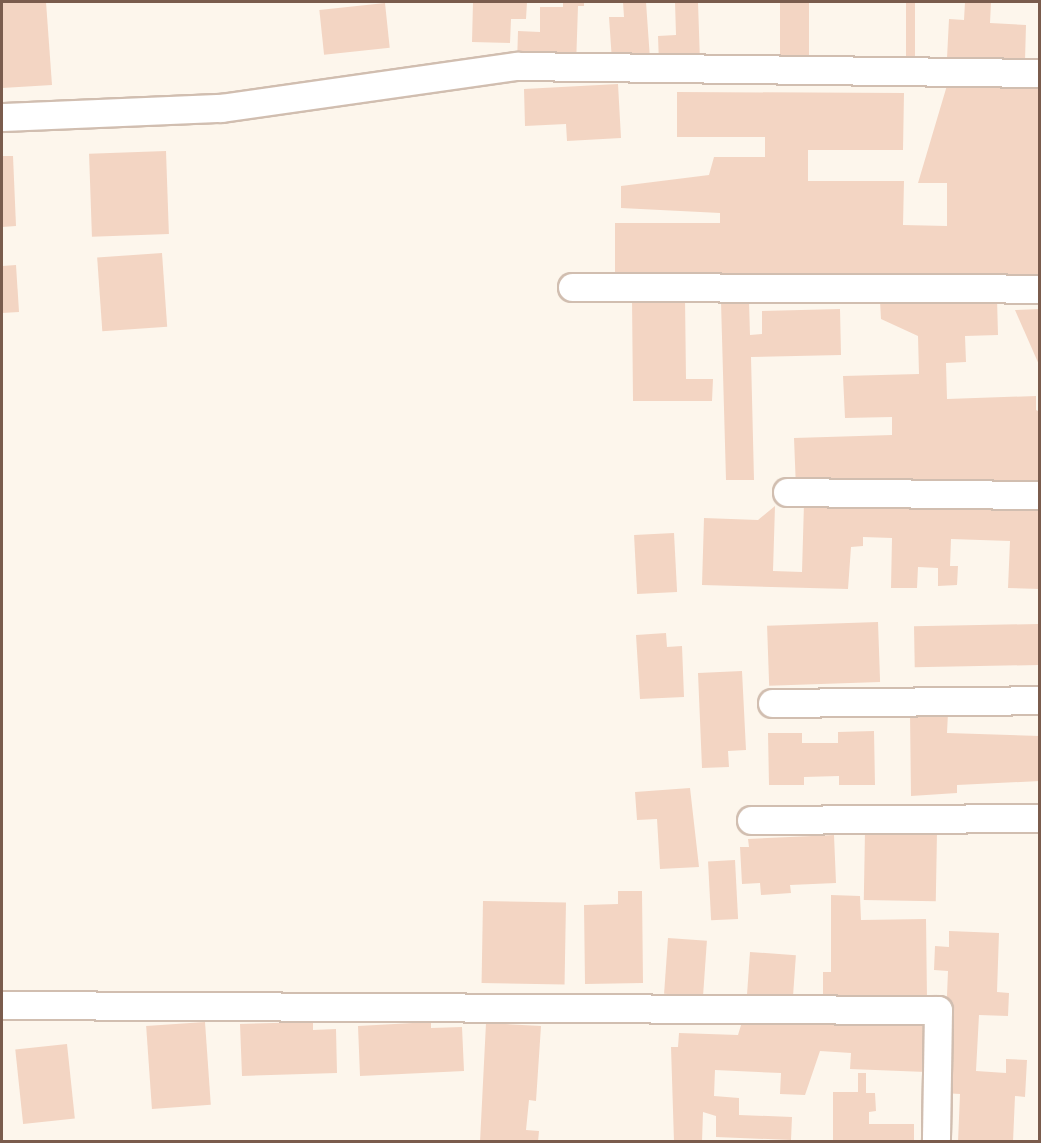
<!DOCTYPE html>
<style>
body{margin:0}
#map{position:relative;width:1041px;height:1143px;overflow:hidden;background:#fdf6ec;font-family:"Nunito Sans",sans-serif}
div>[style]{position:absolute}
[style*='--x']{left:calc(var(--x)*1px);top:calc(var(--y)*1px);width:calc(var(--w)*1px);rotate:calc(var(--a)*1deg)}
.building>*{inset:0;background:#f3d5c3;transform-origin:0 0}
.roads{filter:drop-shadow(2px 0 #d1beb0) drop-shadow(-2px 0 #d1beb0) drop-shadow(0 2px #d1beb0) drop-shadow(0 -2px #d1beb0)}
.minor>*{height:27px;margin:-13.5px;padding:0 13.5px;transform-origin:13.5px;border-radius:13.5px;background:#fff}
span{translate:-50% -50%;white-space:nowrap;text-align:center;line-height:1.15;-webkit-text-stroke:6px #fffaf3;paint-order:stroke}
.frame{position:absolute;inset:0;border:3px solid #7a5c4d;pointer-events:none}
</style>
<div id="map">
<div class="building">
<div style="clip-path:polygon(2px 2px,46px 2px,52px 85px,2px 88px)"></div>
<div style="clip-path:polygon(473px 2px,527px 2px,526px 19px,511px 19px,510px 43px,472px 42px)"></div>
<div style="clip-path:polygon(563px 2px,584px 2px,584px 6px,578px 6px,576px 66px,517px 64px,518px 31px,540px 32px,540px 7px,563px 7px)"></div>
<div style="clip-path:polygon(623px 2px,646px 2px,650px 59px,612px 61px,609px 17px,624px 17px)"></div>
<div style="clip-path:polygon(675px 2px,698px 2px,700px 62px,659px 64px,658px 36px,676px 35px)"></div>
<div style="left:780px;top:2px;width:29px;height:56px"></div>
<div style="left:906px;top:2px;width:9px;height:57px"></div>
<div style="clip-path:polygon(965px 2px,991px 2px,990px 23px,1026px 25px,1025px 61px,947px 58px,949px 19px,964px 20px)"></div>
<div style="left:385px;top:3px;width:45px;height:66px;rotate:84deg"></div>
<div style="clip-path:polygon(948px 82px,1040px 83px,1040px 279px,615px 277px,615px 223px,720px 223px,720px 213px,621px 208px,621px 186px,709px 175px,714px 157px,765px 157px,765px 137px,677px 137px,677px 92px,904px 93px,903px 150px,808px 150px,808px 181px,904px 181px,903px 225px,947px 226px,947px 183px,918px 183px)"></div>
<div style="clip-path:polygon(618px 84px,621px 138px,567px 141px,566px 124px,525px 126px,524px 89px)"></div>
<div style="left:166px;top:151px;width:83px;height:77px;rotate:88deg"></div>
<div style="clip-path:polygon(2px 156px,13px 156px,16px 226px,2px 227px)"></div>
<div style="left:162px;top:253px;width:74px;height:65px;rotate:86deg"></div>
<div style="clip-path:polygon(16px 265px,19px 312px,2px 313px,2px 266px)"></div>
<div style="clip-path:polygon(685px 298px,686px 379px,713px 379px,712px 401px,633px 401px,632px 299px)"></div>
<div style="clip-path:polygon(997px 298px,998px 335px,965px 336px,966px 362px,946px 363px,947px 399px,1036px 396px,1036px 410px,1040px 412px,1040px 482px,796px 489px,794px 438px,892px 435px,892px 417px,845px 418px,843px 376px,919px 374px,918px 336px,881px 319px,880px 301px)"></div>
<div style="clip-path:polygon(749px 301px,750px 335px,762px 334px,762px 311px,840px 309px,841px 355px,751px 357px,754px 480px,726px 480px,721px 302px)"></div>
<div style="clip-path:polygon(1040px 309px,1040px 367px,1015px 310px)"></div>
<div style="clip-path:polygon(804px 503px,1040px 506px,1040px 589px,1008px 588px,1010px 541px,951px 539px,950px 566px,958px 566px,957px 585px,938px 586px,938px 568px,918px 567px,917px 588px,891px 588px,892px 538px,863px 537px,863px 546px,851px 547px,848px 589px,702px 585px,704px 518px,758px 520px,775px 506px,773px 571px,802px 572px)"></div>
<div style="left:674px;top:533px;width:59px;height:40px;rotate:87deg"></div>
<div style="left:878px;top:622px;width:60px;height:111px;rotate:88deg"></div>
<div style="left:1038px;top:624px;width:41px;height:124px;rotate:89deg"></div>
<div style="clip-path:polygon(666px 633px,667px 647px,682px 646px,684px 697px,640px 699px,636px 635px)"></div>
<div style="clip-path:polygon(742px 671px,746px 750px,728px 751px,729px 767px,702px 768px,698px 673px)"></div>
<div style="clip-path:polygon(948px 713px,947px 733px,1040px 736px,1040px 781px,957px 785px,957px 793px,911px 796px,910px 714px)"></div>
<div style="clip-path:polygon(874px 731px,875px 785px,839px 785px,839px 776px,804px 777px,804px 785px,769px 785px,768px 733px,802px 733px,802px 743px,838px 743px,838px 732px)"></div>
<div style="clip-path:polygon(690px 788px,699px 867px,660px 869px,657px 819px,637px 820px,635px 792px)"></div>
<div style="left:865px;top:831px;width:72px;height:69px;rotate:1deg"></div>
<div style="clip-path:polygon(834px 835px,836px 883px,790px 885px,791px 893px,761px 895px,760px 883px,742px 884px,740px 847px,749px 847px,748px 839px)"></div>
<div style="left:735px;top:860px;width:59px;height:27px;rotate:87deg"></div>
<div style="clip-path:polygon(618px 891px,642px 891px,643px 983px,585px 984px,584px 905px,618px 904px)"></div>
<div style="clip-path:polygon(831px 895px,860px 896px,861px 920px,926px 919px,927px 999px,823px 999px,823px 972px,831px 972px)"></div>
<div style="left:483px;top:901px;width:83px;height:82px;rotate:1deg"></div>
<div style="clip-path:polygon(949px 931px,999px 933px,997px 992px,1009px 993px,1008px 1016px,979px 1015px,976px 1071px,1006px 1073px,1006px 1059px,1027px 1060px,1025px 1097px,1015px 1096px,1013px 1142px,958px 1142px,960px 1094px,943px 1093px,948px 971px,934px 970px,935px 946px,949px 947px)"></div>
<div style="left:668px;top:938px;width:39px;height:56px;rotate:4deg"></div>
<div style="left:750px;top:952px;width:46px;height:42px;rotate:4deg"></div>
<div style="clip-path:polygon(745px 1012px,928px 1020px,926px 1072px,850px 1069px,851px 1053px,820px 1051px,805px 1095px,780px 1094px,781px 1073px,715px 1070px,714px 1096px,739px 1098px,739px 1115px,792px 1117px,791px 1140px,716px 1137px,716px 1116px,703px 1112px,702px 1142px,674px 1142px,671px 1047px,678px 1047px,679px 1033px,738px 1035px)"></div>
<div style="left:205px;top:1022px;width:83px;height:59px;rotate:86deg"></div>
<div style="clip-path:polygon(313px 1022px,313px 1030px,336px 1029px,337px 1073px,242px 1076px,240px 1024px)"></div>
<div style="clip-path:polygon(431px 1022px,431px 1028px,462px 1027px,464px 1071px,360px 1076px,358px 1026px)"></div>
<div style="clip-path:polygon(486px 1023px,541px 1026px,536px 1101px,529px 1100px,526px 1130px,539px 1131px,538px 1142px,480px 1142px)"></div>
<div style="left:67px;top:1044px;width:75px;height:52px;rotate:84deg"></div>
<div style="clip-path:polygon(858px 1073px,866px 1073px,866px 1093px,875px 1093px,876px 1111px,869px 1112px,869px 1124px,914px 1124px,914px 1142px,833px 1142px,833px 1092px,858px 1092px)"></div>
</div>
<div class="roads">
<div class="minor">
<div style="--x:2;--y:117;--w:219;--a:-2.4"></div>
<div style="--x:221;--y:108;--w:299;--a:-8.1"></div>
<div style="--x:517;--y:66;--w:523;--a:0.77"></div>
<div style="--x:572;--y:287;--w:468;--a:0.2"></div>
<div style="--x:787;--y:492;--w:253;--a:0.7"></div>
<div style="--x:772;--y:703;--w:268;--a:-0.6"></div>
<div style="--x:751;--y:820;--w:289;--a:-0.4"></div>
<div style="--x:2;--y:1005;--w:936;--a:0.31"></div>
<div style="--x:938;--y:1010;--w:132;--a:90.9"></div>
</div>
</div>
<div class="frame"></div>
</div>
